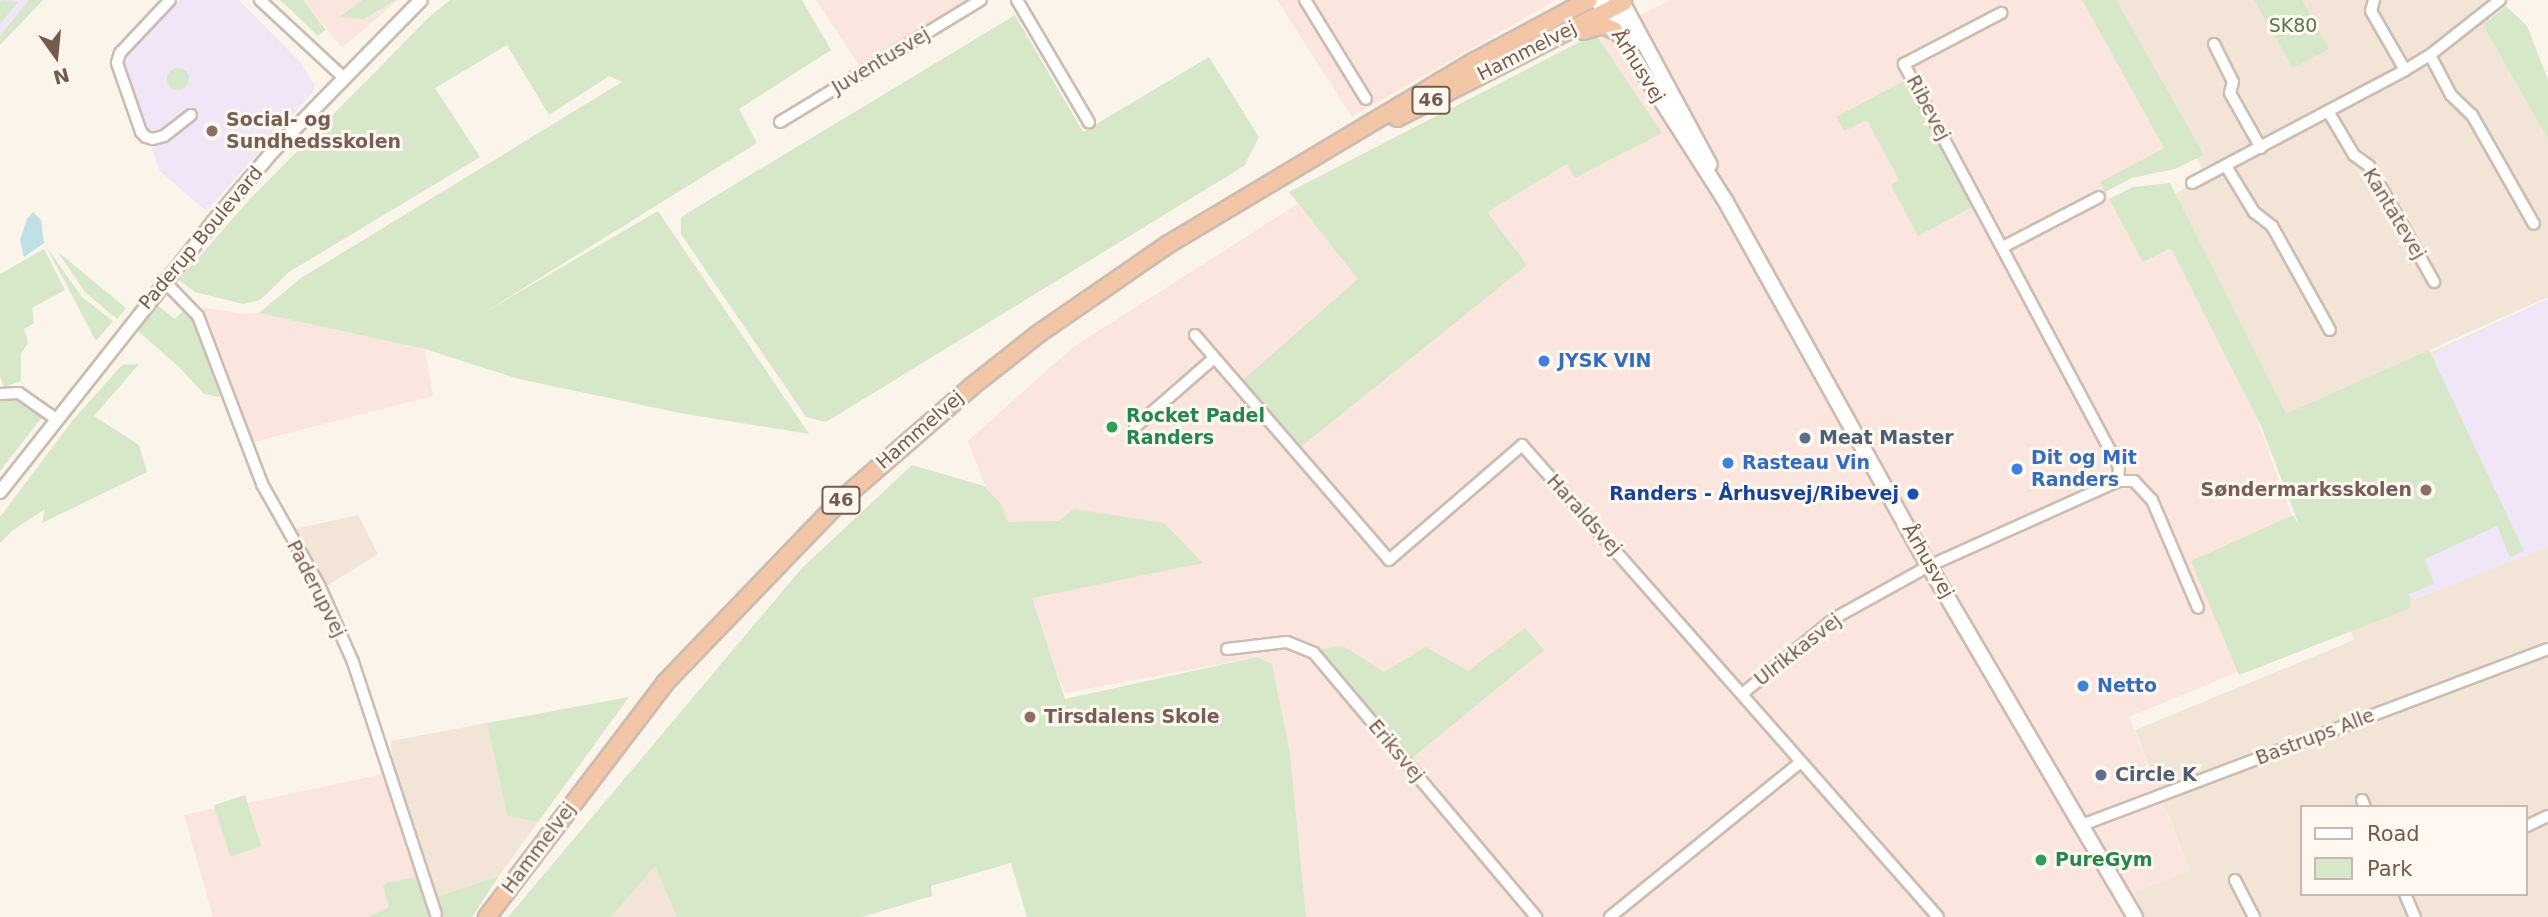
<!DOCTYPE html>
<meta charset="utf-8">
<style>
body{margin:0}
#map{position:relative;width:2548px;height:917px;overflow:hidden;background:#fbf4ea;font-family:"DejaVu Sans",sans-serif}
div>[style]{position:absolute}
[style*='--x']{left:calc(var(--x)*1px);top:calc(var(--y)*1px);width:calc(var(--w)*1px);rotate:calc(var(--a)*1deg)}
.residential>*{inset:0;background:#f2e5d8}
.commercial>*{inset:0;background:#fae6de}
.education>*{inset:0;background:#f1e6f8}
.green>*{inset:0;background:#d6e8c9;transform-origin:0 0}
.round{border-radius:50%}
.water>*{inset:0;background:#bfe0e4}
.roads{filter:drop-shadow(2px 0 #cdbcb0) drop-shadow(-2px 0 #cdbcb0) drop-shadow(0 2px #cdbcb0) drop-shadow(0 -2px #cdbcb0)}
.minor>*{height:10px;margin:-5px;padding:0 5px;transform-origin:5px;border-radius:5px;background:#fff}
.tertiary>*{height:12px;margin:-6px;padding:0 6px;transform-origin:6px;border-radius:6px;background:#fff}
.secondary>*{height:14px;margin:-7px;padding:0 7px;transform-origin:7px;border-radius:7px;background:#fff}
.trunk>*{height:16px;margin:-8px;padding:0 8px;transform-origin:8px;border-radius:8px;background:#f2c6a7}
.dots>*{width:19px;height:19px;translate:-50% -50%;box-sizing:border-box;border:4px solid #fef8f0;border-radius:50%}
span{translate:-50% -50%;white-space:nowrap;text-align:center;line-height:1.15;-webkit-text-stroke:6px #fef8f0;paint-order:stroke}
.shield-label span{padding:2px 5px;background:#fef8f0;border:2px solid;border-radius:5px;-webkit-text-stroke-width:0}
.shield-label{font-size:18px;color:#745b4f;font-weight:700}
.park-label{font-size:19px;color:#577847}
.street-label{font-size:19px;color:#745b4f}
.education-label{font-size:19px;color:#785e54;font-weight:700}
.left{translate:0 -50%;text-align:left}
.right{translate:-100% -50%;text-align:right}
.shop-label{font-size:19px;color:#366cbe;font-weight:700}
.leisure-label{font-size:19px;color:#27864d;font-weight:700}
.service-label{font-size:19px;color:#4e5e75;font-weight:700}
.transit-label{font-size:19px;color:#164399;font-weight:700}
.legend{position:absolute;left:2300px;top:805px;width:228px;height:91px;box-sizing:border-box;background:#fef8f0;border:2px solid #c7b9b0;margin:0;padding:9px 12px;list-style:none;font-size:21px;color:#745b4f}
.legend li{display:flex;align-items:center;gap:14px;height:35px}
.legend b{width:35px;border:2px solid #c7b9b0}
.north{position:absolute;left:21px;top:21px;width:70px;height:70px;-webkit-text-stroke:5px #fef8f0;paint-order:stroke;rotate:165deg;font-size:19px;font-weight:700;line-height:28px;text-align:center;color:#745b4f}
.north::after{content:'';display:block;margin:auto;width:24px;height:32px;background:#745b4f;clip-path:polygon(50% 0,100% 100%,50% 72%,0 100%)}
</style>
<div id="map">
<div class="residential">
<div style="clip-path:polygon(evenodd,2113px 0,2497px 0,2486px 11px,2548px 125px,2548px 297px,2429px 350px,2327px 400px,2548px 299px,2548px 917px,2131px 917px,2135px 892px,2190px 870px,2135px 730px,2354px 640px,2282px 421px,2173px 195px,2206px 176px,2113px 0,2301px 807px,2525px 807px,2525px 894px,2301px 894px,2301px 807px)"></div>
<div style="clip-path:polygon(358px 515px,378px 554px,328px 585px,295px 529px)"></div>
<div style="clip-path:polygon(487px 723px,507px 816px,538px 822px,499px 876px,436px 897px,393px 770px,391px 741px)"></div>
<div style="clip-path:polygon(655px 865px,677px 917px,611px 917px)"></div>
</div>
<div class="commercial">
<div style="clip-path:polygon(303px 0,398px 0,342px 48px)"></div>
<div style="clip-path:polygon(816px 0,968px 0,860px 67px)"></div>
<div style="clip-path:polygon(1277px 0,1556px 0,1352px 117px)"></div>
<div style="clip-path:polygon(1669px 0,2082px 0,2164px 148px,2100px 182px,2143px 262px,2171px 247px,2255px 414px,2334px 632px,2129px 717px,2190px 870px,2135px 892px,2128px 917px,1306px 917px,1290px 753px,1272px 664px,1257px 657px,1065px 693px,968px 441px,1073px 347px,1373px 156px)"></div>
<div style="clip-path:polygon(202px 307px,242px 314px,259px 313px,425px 349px,433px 396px,254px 442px)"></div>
<div style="clip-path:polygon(383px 774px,425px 902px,401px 917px,213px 917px,184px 815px,215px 808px,231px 856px,262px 846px,248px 803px)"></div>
</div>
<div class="education">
<div style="clip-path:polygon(0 0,43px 0,0 45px)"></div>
<div style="clip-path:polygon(180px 0,239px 0,301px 63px,314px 84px,314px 91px,206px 211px,160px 171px,120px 63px)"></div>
<div style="clip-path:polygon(2548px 299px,2548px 547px,2414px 600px,2281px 433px,2436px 363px,2434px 356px,2438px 351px)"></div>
</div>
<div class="green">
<div style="clip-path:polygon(2px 0,18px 2px,0 24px,0 2px)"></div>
<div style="clip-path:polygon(29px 0,43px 0,0 45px,0 36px)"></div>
<div style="clip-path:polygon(280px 0,303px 0,326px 30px,318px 36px)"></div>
<div style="clip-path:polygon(362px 0,396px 0,364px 19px,340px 17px)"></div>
<div style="clip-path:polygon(450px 0,802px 0,831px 50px,739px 109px,757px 143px,485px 312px,658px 211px,809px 434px,680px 413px,519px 379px,425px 349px,259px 313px,301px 278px,622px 82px,609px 76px,549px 115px,507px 45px,435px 88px,480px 157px,289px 272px,260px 300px,243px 304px,195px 292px,179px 280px,250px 199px,428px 18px)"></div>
<div style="clip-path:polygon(2082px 0,2116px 0,2204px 155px,2175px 169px,2132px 178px,2105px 192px,2100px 182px,2164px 148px)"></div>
<div style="clip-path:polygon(2254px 0,2302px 0,2329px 49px,2293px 68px)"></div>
<div style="clip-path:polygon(2506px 6px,2527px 26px,2548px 80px,2548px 139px,2483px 25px)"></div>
<div style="clip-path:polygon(1015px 15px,1083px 132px,1209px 57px,1259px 137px,1244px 166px,826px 422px,806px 417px,681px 234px,681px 217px)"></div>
<div style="clip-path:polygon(1595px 34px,1662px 133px,1575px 178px,1567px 164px,1487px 212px,1527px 265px,1302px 446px,1243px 380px,1358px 279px,1289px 192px)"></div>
<div class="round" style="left:167px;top:68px;width:22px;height:22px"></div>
<div style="clip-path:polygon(1904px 81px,1972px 207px,1918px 236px,1891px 185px,1899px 180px,1867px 120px,1844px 131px,1836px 117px)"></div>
<div style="clip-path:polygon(2170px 183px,2286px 414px,2429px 350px,2524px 551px,2510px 557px,2497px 526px,2425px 559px,2434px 584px,2409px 594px,2411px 608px,2239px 675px,2191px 561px,2293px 515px,2299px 525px,2261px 426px,2171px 248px,2143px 262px,2109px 199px,2133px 187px)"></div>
<div style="clip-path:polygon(46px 246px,82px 297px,113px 321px,96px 341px)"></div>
<div style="clip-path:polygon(44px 249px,65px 290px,32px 308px,34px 323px,24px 329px,28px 343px,21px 354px,21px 381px,4px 387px,0 376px,0 274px)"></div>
<div style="clip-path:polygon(57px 251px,126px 308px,117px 319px,85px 292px)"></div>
<div style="clip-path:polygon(157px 305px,175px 319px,187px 307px,195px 319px,220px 397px,204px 394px,179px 367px,137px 330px)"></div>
<div style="clip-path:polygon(139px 364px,94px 416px,139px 445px,147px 472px,42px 523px,45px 509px,13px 530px,0 543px,0 517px,73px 420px,122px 365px)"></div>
<div style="clip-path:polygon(6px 399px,26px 403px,43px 416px,0 471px,0 401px)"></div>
<div style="clip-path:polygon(912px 465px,984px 486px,1001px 504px,1008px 522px,1058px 521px,1074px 509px,1164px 523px,1203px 563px,1032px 598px,1065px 699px,1257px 657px,1272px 664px,1290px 753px,1306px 917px,1027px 917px,1011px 863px,931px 886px,932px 896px,862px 917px,677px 917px,655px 866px,611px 917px,508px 917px,802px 568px)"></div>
<div style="clip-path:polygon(1525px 628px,1544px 650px,1412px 758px,1318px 650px,1343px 646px,1384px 672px,1426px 647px,1468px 671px)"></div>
<div style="clip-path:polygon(629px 697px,538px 822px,507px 816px,487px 723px)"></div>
<div style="left:245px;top:795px;width:54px;height:33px;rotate:72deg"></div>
<div style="clip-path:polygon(499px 876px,472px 917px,443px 917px,436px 897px)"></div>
<div style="clip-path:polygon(417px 877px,431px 917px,368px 917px,389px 907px,383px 887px,386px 883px)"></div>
</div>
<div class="water">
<div style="clip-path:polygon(33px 212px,41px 220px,44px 243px,24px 257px,20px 240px,27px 219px)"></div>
</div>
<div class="roads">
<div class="minor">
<div style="--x:170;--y:0;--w:73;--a:133.3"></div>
<div style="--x:120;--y:53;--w:10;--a:107"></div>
<div style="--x:117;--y:63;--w:73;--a:70.8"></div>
<div style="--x:141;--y:132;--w:7;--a:45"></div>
<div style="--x:146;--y:137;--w:7;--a:16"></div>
<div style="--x:153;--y:139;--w:11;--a:-15"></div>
<div style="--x:164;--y:136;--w:34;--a:-38"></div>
<div style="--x:260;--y:0;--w:115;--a:42.9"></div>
<div style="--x:1017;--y:0;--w:142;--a:59.5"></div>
<div style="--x:1305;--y:0;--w:116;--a:58.4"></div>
<div style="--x:2374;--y:0;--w:11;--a:105"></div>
<div style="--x:2371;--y:11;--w:68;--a:60"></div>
<div style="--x:2214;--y:44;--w:42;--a:63.4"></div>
<div style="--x:2233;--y:82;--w:11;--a:105"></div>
<div style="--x:2230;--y:93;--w:63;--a:60.6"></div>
<div style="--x:2430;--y:55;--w:45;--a:62.3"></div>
<div style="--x:2451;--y:95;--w:29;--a:44"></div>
<div style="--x:2472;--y:115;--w:125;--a:60.4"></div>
<div style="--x:2329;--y:113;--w:49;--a:59.2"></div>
<div style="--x:2354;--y:155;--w:19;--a:36"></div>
<div style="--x:2369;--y:166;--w:133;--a:60.7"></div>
<div style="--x:780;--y:122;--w:235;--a:-31.3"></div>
<div style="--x:2226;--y:166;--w:54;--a:58.7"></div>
<div style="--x:2254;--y:212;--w:23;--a:38"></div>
<div style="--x:2272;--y:226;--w:119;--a:60.9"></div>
<div style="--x:2192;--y:183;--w:241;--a:-27.9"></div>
<div style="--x:2405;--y:70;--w:29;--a:-31"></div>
<div style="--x:2430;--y:55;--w:89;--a:-38.2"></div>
<div style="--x:2003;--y:247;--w:108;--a:-27.5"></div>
<div style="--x:164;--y:281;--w:49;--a:45.8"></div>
<div style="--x:198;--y:316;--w:180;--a:69.1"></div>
<div style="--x:262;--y:484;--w:118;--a:60.6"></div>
<div style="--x:320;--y:587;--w:82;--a:66.3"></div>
<div style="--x:353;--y:662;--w:265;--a:71.8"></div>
<div style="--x:1195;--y:335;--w:297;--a:49.2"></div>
<div style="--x:1389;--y:560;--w:176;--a:-40.8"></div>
<div style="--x:1522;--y:445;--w:629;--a:48.61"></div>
<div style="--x:0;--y:394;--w:19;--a:-3"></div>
<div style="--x:19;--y:393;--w:45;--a:35.1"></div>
<div style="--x:1135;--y:427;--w:105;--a:-41.1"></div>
<div style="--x:2118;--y:481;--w:16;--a:0"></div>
<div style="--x:2134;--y:481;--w:26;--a:47"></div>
<div style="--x:2152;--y:500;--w:117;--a:66.9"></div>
<div style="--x:1227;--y:649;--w:60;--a:-6.7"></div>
<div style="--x:1287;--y:642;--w:29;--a:22"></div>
<div style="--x:1314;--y:653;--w:345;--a:49.9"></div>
<div style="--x:1742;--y:694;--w:120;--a:-39.3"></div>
<div style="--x:1835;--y:618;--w:107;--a:-29"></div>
<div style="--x:1929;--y:566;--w:207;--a:-24.2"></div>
<div style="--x:2118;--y:481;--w:14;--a:-86"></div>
<div style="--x:2119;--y:467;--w:457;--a:-118.1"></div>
<div style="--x:1904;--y:64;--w:110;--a:-27.7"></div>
<div style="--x:2362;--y:800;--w:8;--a:67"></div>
<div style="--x:2082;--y:825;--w:498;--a:-20.7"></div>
<div style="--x:2525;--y:827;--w:25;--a:-26"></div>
<div style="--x:2235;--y:880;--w:42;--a:62.8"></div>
<div style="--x:2405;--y:894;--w:25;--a:67"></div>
<div style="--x:1610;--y:917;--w:246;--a:-39.1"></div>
</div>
<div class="tertiary">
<div style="--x:0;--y:492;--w:344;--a:-51.7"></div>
<div style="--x:213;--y:222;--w:93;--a:-49.8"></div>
<div style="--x:273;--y:151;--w:211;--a:-45.6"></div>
</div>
<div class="secondary">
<div style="--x:1597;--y:0;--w:240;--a:57.4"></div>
<div style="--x:1726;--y:202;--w:417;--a:60.9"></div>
<div style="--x:1929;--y:566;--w:407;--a:59.6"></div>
<div style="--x:1621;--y:0;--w:187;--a:61.7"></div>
<div style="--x:1604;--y:5;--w:16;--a:35"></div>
<div style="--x:1617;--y:14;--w:34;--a:58"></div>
</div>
<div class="trunk">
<div style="--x:1584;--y:31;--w:19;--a:-18"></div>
<div style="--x:1602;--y:25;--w:13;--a:23"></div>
<div style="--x:1397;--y:118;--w:254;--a:-27"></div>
<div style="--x:487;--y:917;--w:294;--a:-52.7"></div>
<div style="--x:665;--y:683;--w:252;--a:-46.1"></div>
<div style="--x:840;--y:501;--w:174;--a:-41"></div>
<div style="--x:971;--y:387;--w:85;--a:-38.3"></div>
<div style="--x:1038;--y:334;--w:157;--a:-34.6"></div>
<div style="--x:1167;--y:245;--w:359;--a:-30.9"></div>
<div style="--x:1475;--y:61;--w:129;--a:-28.2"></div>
</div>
</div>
<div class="dots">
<div style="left:212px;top:131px;background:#8d6e63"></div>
<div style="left:1544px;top:361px;background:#3f7fe0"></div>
<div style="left:1112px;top:427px;background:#2e9e5b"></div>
<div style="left:1805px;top:438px;background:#5c6f8a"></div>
<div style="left:1728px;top:463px;background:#3f7fe0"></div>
<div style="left:2017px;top:469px;background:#3f7fe0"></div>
<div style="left:2426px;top:490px;background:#8d6e63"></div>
<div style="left:1913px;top:494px;background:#1a4fb4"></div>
<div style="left:2083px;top:686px;background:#3f7fe0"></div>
<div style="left:1030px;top:717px;background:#8d6e63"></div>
<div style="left:2101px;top:775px;background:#5c6f8a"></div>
<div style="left:2041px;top:860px;background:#2e9e5b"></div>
</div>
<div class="shield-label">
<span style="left:1431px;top:100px">46</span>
<span style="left:841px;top:500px">46</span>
</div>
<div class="park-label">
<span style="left:2293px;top:26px">SK80</span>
</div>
<div class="street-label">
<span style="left:1527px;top:51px;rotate:-27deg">Hammelvej</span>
<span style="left:881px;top:61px;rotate:-31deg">Juventusvej</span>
<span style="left:1638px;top:66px;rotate:58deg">Århusvej</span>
<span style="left:1928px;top:108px;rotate:62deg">Ribevej</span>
<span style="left:2394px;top:214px;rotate:59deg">Kantatevej</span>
<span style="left:201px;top:238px;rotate:-50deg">Paderup Boulevard</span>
<span style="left:920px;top:430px;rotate:-41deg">Hammelvej</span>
<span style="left:1584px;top:515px;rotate:48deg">Haraldsvej</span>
<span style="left:1928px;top:561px;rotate:60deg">Århusvej</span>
<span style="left:316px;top:589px;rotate:63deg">Paderupvej</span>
<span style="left:1798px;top:650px;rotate:-38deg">Ulrikkasvej</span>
<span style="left:2315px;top:737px;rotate:-21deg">Bastrups Alle</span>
<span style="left:1396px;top:751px;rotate:50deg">Eriksvej</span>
<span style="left:539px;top:848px;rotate:-53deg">Hammelvej</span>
</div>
<div class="education-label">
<span class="left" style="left:226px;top:131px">Social- og<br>Sundhedsskolen</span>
<span class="right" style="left:2412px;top:490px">Søndermarksskolen</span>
<span class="left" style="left:1044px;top:717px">Tirsdalens Skole</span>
</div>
<div class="shop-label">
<span class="left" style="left:1558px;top:361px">JYSK VIN</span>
<span class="left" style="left:2031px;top:469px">Dit og Mit<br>Randers</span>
<span class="left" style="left:1742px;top:463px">Rasteau Vin</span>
<span class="left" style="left:2097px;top:686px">Netto</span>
</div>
<div class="leisure-label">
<span class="left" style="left:1126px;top:427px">Rocket Padel<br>Randers</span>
<span class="left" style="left:2055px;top:860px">PureGym</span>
</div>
<div class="service-label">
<span class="left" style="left:1819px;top:438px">Meat Master</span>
<span class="left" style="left:2115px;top:775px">Circle K</span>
</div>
<div class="transit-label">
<span class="right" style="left:1899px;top:494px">Randers - Århusvej/Ribevej</span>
</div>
<ul class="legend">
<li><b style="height:9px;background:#fff"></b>Road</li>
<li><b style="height:19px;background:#d6e8c9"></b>Park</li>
</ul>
<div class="north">N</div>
</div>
